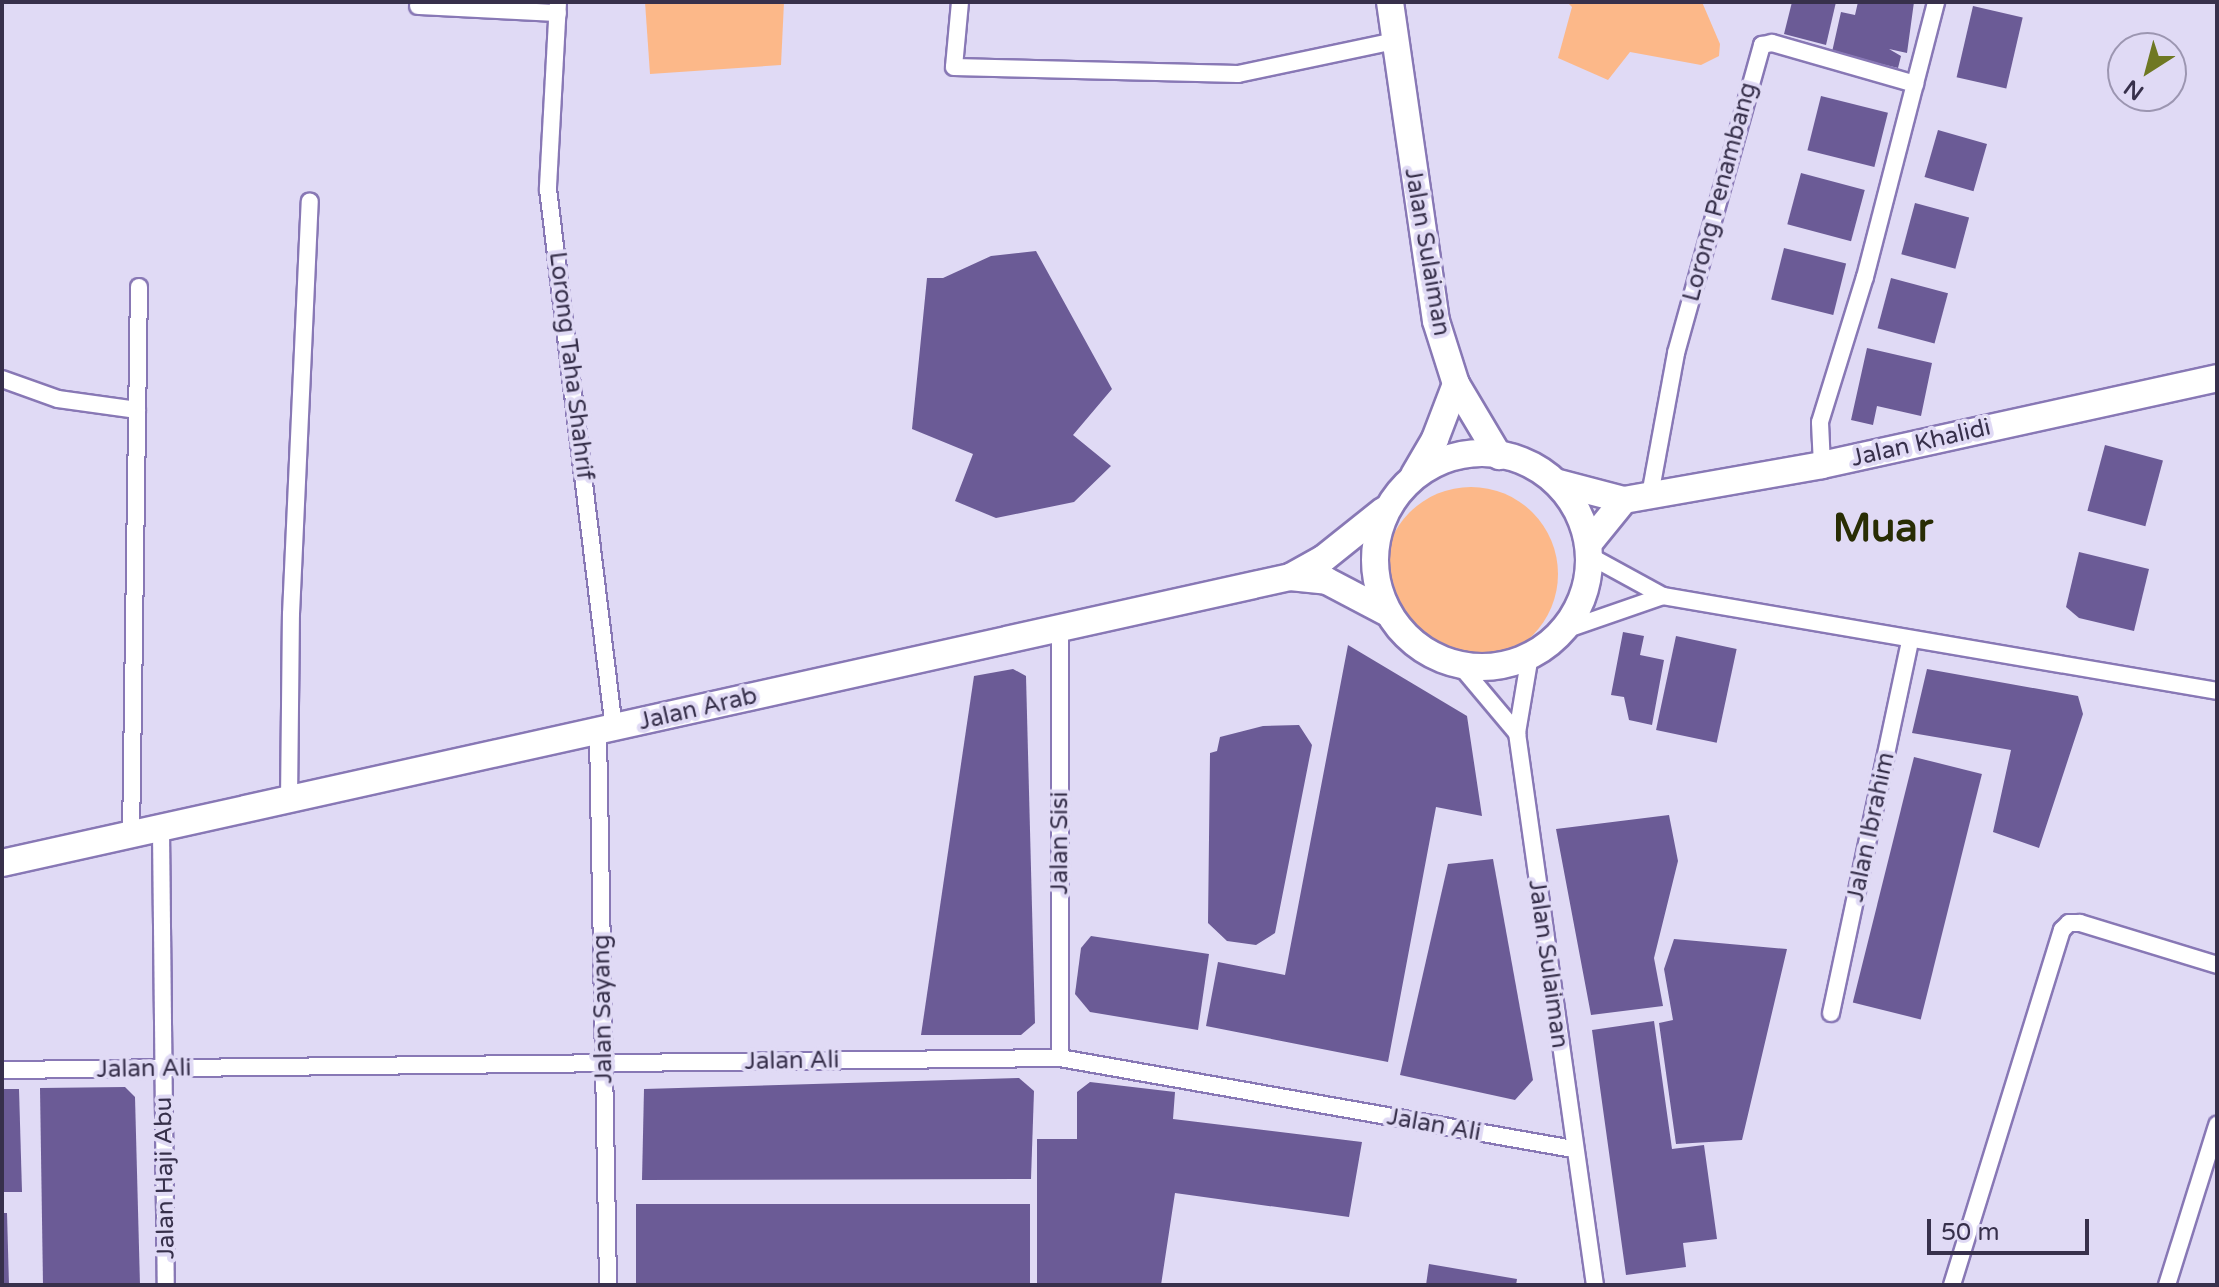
<!DOCTYPE html>
<style>
body{margin:0}
#map{position:relative;width:2219px;height:1287px;overflow:hidden;background:#e0daf5;font-family:"Varela Round",sans-serif}
div>[style]{position:absolute}
[style*='--x']{left:calc(var(--x)*1px);top:calc(var(--y)*1px);width:calc(var(--w)*1px);rotate:calc(var(--a)*1deg)}
.green>*{inset:0;background:#fcb889}
.round{border-radius:50%}
.building>*{inset:0;background:#6b5b96;transform-origin:0 0}
.roads{filter:drop-shadow(2px 0 #8878b5) drop-shadow(-2px 0 #8878b5) drop-shadow(0 2px #8878b5) drop-shadow(0 -2px #8878b5)}
.minor>*{height:16px;margin:-8px;padding:0 8px;transform-origin:8px;border-radius:8px;background:#fff}
.primary>*{height:26px;margin:-13px;padding:0 13px;transform-origin:13px;border-radius:13px;background:#fff}
.primary>.ring{margin:-13px;padding:0;box-sizing:content-box;background:none;border:26px solid #fff;border-radius:50%}
span{translate:-50% -50%;white-space:nowrap;text-align:center;line-height:1.15;-webkit-text-stroke:8px #e0daf5;paint-order:stroke}
.street-label{font-size:24px;color:#37304b}
.town-label{font-size:40px;color:#292d04;font-weight:700}
.frame{position:absolute;inset:0;border:4px solid #37304b;pointer-events:none}
.north{position:absolute;left:2107px;top:32px;width:80px;height:80px;box-sizing:border-box;background:#e0daf5;border:2px solid #9c96b1;border-radius:50%;rotate:216deg;font-size:22px;font-weight:700;line-height:32px;text-align:center;color:#37304b}
.north::after{content:'';display:block;margin:auto;width:28px;height:36px;background:#6f7823;clip-path:polygon(50% 0,100% 100%,50% 72%,0 100%)}
.scale{position:absolute;left:1927px;top:1219px;width:162px;height:36px;box-sizing:border-box;border:4px solid #37304b;border-top:0;padding-left:10px;font-size:24px;line-height:28px;white-space:nowrap;color:#37304b;-webkit-text-stroke:6px #e0daf5;paint-order:stroke}
</style>
<div id="map">
<div class="green">
<div style="clip-path:polygon(645px 2px,784px 2px,781px 65px,650px 74px)"></div>
<div style="clip-path:polygon(1567px 2px,1702px 2px,1720px 44px,1719px 56px,1701px 65px,1630px 52px,1608px 80px,1558px 58px,1572px 7px)"></div>
<div class="round" style="left:1384px;top:487px;width:174px;height:174px"></div>
</div>
<div class="building">
<div style="clip-path:polygon(1792px 2px,1836px 2px,1826px 45px,1784px 34px)"></div>
<div style="clip-path:polygon(1858px 2px,1914px 2px,1907px 53px,1889px 49px,1901px 56px,1898px 68px,1832px 52px,1841px 12px,1855px 15px)"></div>
<div style="left:1973px;top:6px;width:51px;height:73px;rotate:13deg"></div>
<div style="left:1821px;top:96px;width:69px;height:56px;rotate:14deg"></div>
<div style="left:1938px;top:130px;width:51px;height:49px;rotate:16deg"></div>
<div style="left:1801px;top:173px;width:66px;height:53px;rotate:15deg"></div>
<div style="left:1915px;top:203px;width:56px;height:53px;rotate:15deg"></div>
<div style="left:1784px;top:248px;width:64px;height:53px;rotate:14deg"></div>
<div style="clip-path:polygon(1036px 251px,1112px 389px,1073px 435px,1111px 466px,1074px 502px,996px 518px,955px 501px,973px 454px,912px 429px,927px 278px,943px 278px,991px 256px)"></div>
<div style="left:1891px;top:278px;width:59px;height:52px;rotate:15deg"></div>
<div style="clip-path:polygon(1867px 348px,1932px 363px,1921px 416px,1877px 406px,1873px 425px,1851px 420px)"></div>
<div style="left:2105px;top:445px;width:60px;height:68px;rotate:15deg"></div>
<div style="clip-path:polygon(2079px 552px,2149px 569px,2134px 631px,2079px 618px,2066px 607px)"></div>
<div style="clip-path:polygon(1623px 632px,1644px 636px,1640px 655px,1664px 660px,1652px 725px,1629px 720px,1624px 697px,1611px 695px)"></div>
<div style="left:1676px;top:636px;width:62px;height:96px;rotate:12deg"></div>
<div style="clip-path:polygon(1348px 645px,1467px 716px,1482px 816px,1436px 807px,1388px 1062px,1206px 1026px,1218px 962px,1285px 975px)"></div>
<div style="clip-path:polygon(1013px 669px,1026px 676px,1035px 1023px,1021px 1035px,921px 1035px,974px 676px)"></div>
<div style="clip-path:polygon(1927px 669px,2078px 696px,2083px 714px,2039px 848px,1993px 832px,2011px 750px,1912px 733px)"></div>
<div style="clip-path:polygon(1299px 725px,1312px 745px,1275px 933px,1256px 945px,1227px 941px,1208px 923px,1210px 753px,1217px 751px,1220px 737px,1263px 726px)"></div>
<div style="left:1914px;top:757px;width:70px;height:253px;rotate:14deg"></div>
<div style="clip-path:polygon(1669px 815px,1678px 861px,1654px 958px,1663px 1006px,1591px 1015px,1556px 829px)"></div>
<div style="clip-path:polygon(1493px 859px,1533px 1080px,1515px 1100px,1400px 1075px,1448px 864px)"></div>
<div style="clip-path:polygon(1091px 936px,1209px 954px,1198px 1030px,1090px 1012px,1075px 994px,1081px 948px)"></div>
<div style="clip-path:polygon(1674px 939px,1787px 949px,1742px 1140px,1676px 1144px,1659px 1023px,1673px 1020px,1664px 969px)"></div>
<div style="clip-path:polygon(1654px 1021px,1672px 1149px,1704px 1145px,1717px 1239px,1683px 1243px,1686px 1267px,1626px 1275px,1592px 1030px)"></div>
<div style="clip-path:polygon(1019px 1078px,1034px 1091px,1031px 1179px,642px 1180px,644px 1089px)"></div>
<div style="clip-path:polygon(1090px 1082px,1175px 1092px,1173px 1119px,1362px 1142px,1349px 1217px,1175px 1193px,1161px 1285px,1037px 1285px,1037px 1139px,1077px 1139px,1077px 1092px)"></div>
<div style="clip-path:polygon(125px 1087px,135px 1097px,140px 1285px,43px 1285px,40px 1088px)"></div>
<div style="clip-path:polygon(2px 1089px,19px 1089px,22px 1192px,2px 1192px)"></div>
<div style="left:1030px;top:1204px;width:81px;height:394px;rotate:90deg"></div>
<div style="clip-path:polygon(2px 1213px,7px 1213px,9px 1285px,2px 1285px)"></div>
<div style="clip-path:polygon(1429px 1264px,1517px 1279px,1516px 1285px,1426px 1285px)"></div>
</div>
<div class="roads">
<div class="minor">
<div style="--x:558;--y:2;--w:187;--a:93.1"></div>
<div style="--x:548;--y:189;--w:544;--a:83.03"></div>
<div style="--x:960;--y:2;--w:65;--a:95.3"></div>
<div style="--x:954;--y:67;--w:284;--a:1.4"></div>
<div style="--x:1238;--y:74;--w:160;--a:-11.9"></div>
<div style="--x:418;--y:6;--w:140;--a:2.9"></div>
<div style="--x:2;--y:379;--w:59;--a:19.7"></div>
<div style="--x:58;--y:399;--w:80;--a:7.9"></div>
<div style="--x:1822;--y:465;--w:43;--a:-92.7"></div>
<div style="--x:1820;--y:422;--w:152;--a:-72.8"></div>
<div style="--x:1865;--y:277;--w:284;--a:-75.5"></div>
<div style="--x:1650;--y:495;--w:144;--a:-79.6"></div>
<div style="--x:1676;--y:353;--w:320;--a:-74.4"></div>
<div style="--x:1762;--y:45;--w:10;--a:-11"></div>
<div style="--x:1772;--y:43;--w:149;--a:16"></div>
<div style="--x:1590;--y:556;--w:83;--a:28.7"></div>
<div style="--x:1663;--y:596;--w:562;--a:9.73"></div>
<div style="--x:1060;--y:629;--w:429;--a:90"></div>
<div style="--x:1562;--y:631;--w:107;--a:-19.1"></div>
<div style="--x:1458;--y:663;--w:92;--a:49.9"></div>
<div style="--x:1517;--y:733;--w:557;--a:81.96"></div>
<div style="--x:598;--y:733;--w:552;--a:88.96"></div>
<div style="--x:1517;--y:733;--w:79;--a:-80.5"></div>
<div style="--x:289;--y:802;--w:188;--a:-89.4"></div>
<div style="--x:291;--y:614;--w:413;--a:-87.4"></div>
<div style="--x:161;--y:831;--w:454;--a:89.4"></div>
<div style="--x:131;--y:837;--w:550;--a:-89.17"></div>
<div style="--x:1831;--y:1013;--w:381;--a:-78"></div>
<div style="--x:2;--y:1070;--w:1058;--a:-0.65"></div>
<div style="--x:1060;--y:1058;--w:521;--a:10.06"></div>
<div style="--x:1952;--y:1285;--w:372;--a:-72.8"></div>
<div style="--x:2062;--y:930;--w:10;--a:-45"></div>
<div style="--x:2069;--y:923;--w:11;--a:0"></div>
<div style="--x:2080;--y:923;--w:143;--a:17"></div>
<div style="--x:2167;--y:1285;--w:168;--a:-72.6"></div>
</div>
<div class="primary">
<div style="--x:1390;--y:2;--w:322;--a:81.8"></div>
<div style="--x:1436;--y:321;--w:66;--a:72.4"></div>
<div style="--x:1456;--y:384;--w:84;--a:59.2"></div>
<div class="ring" style="left:1375px;top:453px;width:188px;height:188px"></div>
<div style="--x:1414;--y:475;--w:42;--a:-59.7"></div>
<div style="--x:1435;--y:439;--w:59;--a:-69.1"></div>
<div style="--x:1559;--y:483;--w:67;--a:14.7"></div>
<div style="--x:1624;--y:500;--w:201;--a:-10"></div>
<div style="--x:1822;--y:465;--w:404;--a:-12.4"></div>
<div style="--x:1589;--y:543;--w:55;--a:-50.9"></div>
<div style="--x:1290;--y:577;--w:38;--a:-29"></div>
<div style="--x:1323;--y:559;--w:77;--a:-38.7"></div>
<div style="--x:2;--y:863;--w:1319;--a:-12.52"></div>
<div style="--x:1290;--y:577;--w:37;--a:6"></div>
<div style="--x:1327;--y:581;--w:69;--a:27.7"></div>
</div>
</div>
<div class="street-label">
<span style="left:1720px;top:192px;rotate:-75deg">Lorong Penambang</span>
<span style="left:1427px;top:252px;rotate:80deg">Jalan Sulaiman</span>
<span style="left:571px;top:366px;rotate:83deg">Lorong Taha Shahrif</span>
<span style="left:1921px;top:443px;rotate:-13deg">Jalan Khalidi</span>
<span style="left:698px;top:709px;rotate:-13deg">Jalan Arab</span>
<span style="left:1871px;top:827px;rotate:-78deg">Jalan Ibrahim</span>
<span style="left:1060px;top:843px;rotate:-90deg">Jalan Sisi</span>
<span style="left:1548px;top:964px;rotate:82deg">Jalan Sulaiman</span>
<span style="left:603px;top:1009px;rotate:-91deg">Jalan Sayang</span>
<span style="left:792px;top:1061px;rotate:-1deg">Jalan Ali</span>
<span style="left:144px;top:1069px;rotate:-1deg">Jalan Ali</span>
<span style="left:1434px;top:1125px;rotate:10deg">Jalan Ali</span>
<span style="left:165px;top:1178px;rotate:-91deg">Jalan Haji Abu</span>
</div>
<div class="town-label">
<span style="left:1883px;top:528px">Muar</span>
</div>
<div class="frame"></div>
<div class="north">N</div>
<div class="scale">50 m</div>
</div>
